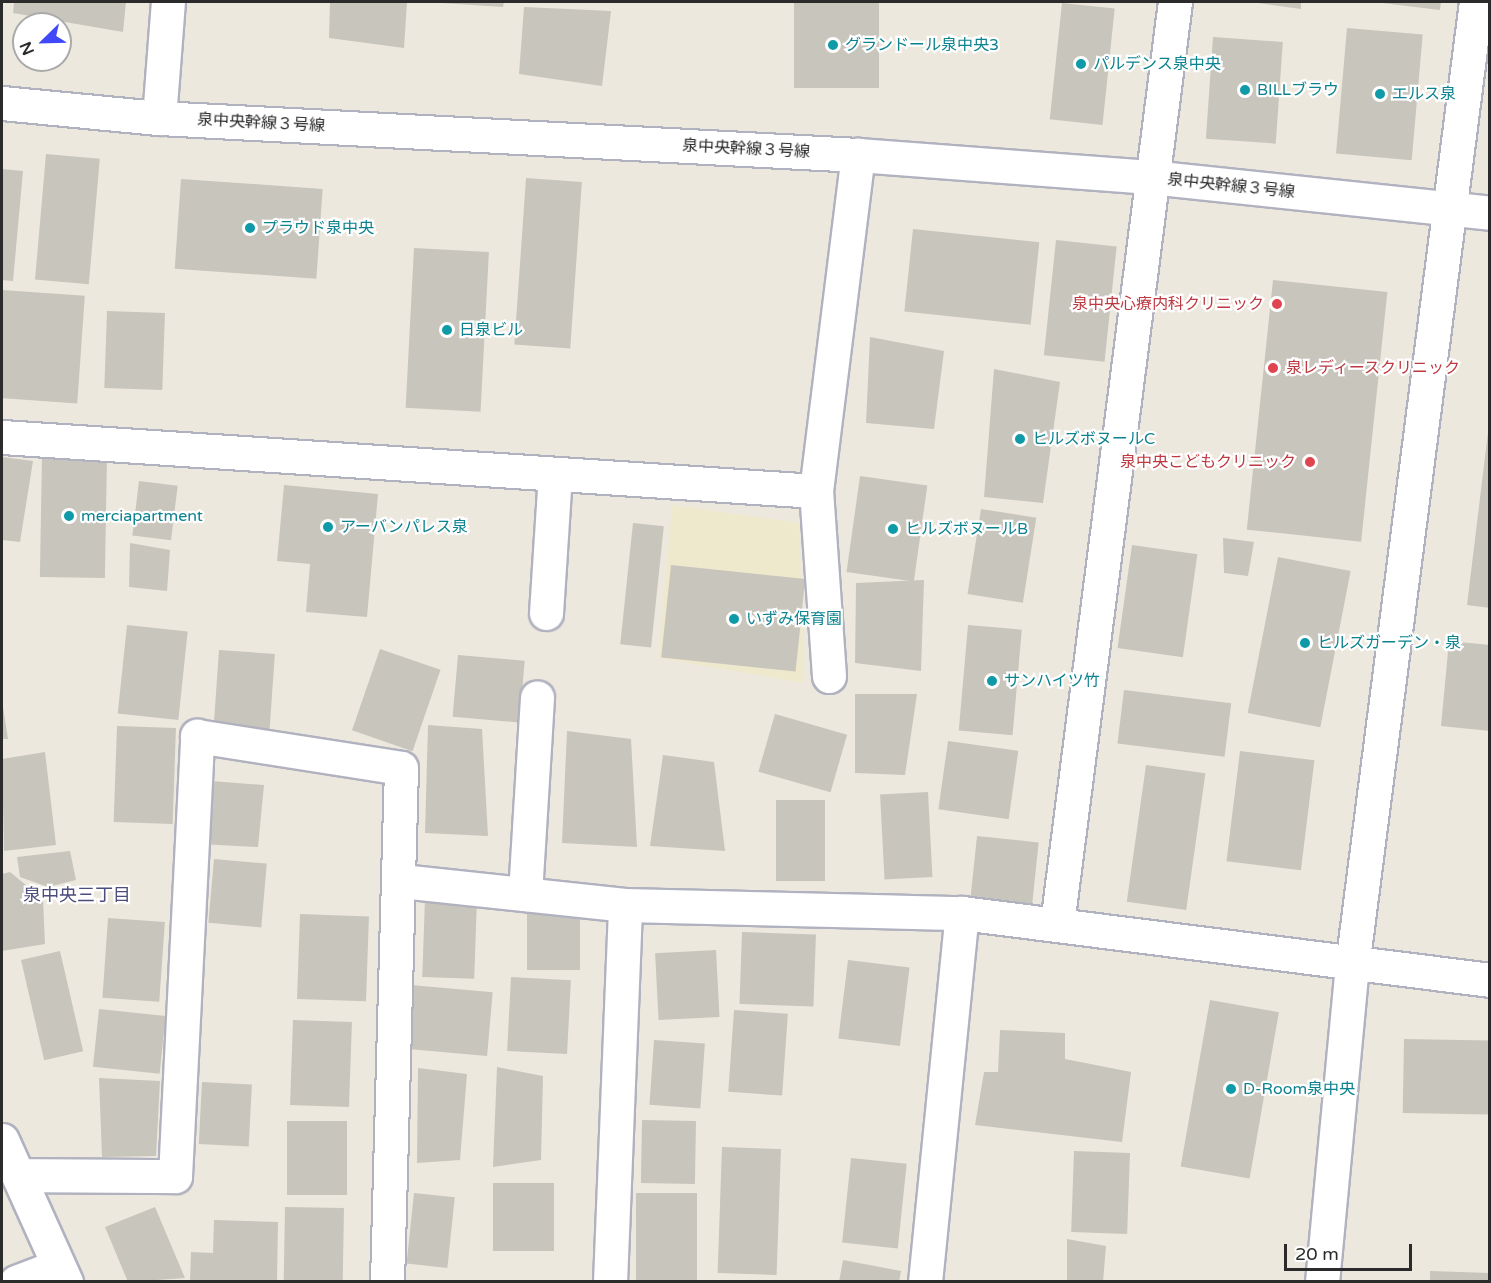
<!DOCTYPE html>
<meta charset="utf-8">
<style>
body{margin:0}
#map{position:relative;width:1491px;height:1283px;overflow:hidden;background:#ede8de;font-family:"Varela Round","Noto Sans JP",sans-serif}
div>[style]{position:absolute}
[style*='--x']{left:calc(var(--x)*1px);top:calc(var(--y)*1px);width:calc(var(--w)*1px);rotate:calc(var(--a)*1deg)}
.education>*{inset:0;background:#eee8cd}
.building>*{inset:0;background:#c8c5bd;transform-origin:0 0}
.roads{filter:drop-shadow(2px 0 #b1b2bf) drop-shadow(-2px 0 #b1b2bf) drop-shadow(0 2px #b1b2bf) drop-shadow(0 -2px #b1b2bf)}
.minor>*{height:33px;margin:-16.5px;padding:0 16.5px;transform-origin:16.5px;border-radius:16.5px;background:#fff}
.dots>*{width:16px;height:16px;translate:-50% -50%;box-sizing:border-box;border:3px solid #fff;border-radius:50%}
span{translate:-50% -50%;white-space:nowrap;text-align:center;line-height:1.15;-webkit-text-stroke:4.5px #fff;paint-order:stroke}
.culture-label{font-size:16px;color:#0d838f}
.left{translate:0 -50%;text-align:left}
.street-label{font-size:16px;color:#2b2b2b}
.health-label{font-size:16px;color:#be3a42}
.right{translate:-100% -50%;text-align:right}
.neighbourhood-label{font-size:18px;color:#4c4d7b}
.frame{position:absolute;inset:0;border:3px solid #2b2b2b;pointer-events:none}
.north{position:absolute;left:12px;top:12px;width:60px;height:60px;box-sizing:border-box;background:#fff;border:2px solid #aaa;border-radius:50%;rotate:247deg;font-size:16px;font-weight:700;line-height:24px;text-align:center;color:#2b2b2b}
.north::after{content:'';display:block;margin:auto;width:21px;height:27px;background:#4048f7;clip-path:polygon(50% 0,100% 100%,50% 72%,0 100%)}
.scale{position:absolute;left:1284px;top:1244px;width:128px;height:27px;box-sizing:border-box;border:3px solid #2b2b2b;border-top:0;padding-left:8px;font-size:18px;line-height:21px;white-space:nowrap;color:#2b2b2b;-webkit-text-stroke:4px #fff;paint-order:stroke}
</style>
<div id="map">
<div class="education">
<div style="clip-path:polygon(672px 505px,799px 523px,804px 683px,659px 658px)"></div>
</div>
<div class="building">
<div style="clip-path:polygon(14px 2px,126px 2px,123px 32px,13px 13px)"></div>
<div style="clip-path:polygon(330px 2px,407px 2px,404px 48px,329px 38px)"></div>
<div style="clip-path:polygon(426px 2px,504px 2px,503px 7px)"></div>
<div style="left:794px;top:2px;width:85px;height:86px"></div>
<div style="clip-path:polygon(1251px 2px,1301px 2px,1301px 9px)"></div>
<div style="clip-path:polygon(1374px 2px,1441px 2px,1440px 10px)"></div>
<div style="left:1062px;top:3px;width:53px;height:117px;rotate:6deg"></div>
<div style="clip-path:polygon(524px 7px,611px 11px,602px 86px,519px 74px)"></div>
<div style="left:1347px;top:28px;width:76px;height:126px;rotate:5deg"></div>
<div style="left:1213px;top:37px;width:70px;height:102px;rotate:4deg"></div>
<div style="left:46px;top:154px;width:54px;height:126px;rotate:5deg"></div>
<div style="clip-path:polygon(2px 169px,23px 171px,13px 281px,2px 280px)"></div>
<div style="left:526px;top:178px;width:56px;height:167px;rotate:4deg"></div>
<div style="left:181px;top:179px;width:142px;height:90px;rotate:4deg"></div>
<div style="left:913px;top:229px;width:127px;height:83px;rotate:6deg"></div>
<div style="left:1056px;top:240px;width:61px;height:116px;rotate:6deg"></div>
<div style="left:414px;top:248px;width:75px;height:160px;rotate:3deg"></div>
<div style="left:1273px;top:280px;width:115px;height:251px;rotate:6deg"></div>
<div style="left:2px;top:290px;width:83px;height:108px;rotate:4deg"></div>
<div style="left:107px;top:311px;width:58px;height:77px;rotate:2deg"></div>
<div style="clip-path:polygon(870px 337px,944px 351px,934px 429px,866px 423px)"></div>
<div style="clip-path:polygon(994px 369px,1060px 382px,1043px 503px,984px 497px)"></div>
<div style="clip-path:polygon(1490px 416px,1490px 608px,1467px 605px)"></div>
<div style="left:42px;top:455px;width:65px;height:122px;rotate:1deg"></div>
<div style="clip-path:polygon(2px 457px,33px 461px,20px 542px,2px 540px)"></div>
<div style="left:860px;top:476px;width:68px;height:97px;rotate:8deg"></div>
<div style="left:139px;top:481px;width:39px;height:55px;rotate:7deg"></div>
<div style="clip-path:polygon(284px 485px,378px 494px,367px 617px,306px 612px,310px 564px,277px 561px)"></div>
<div style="left:981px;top:509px;width:56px;height:86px;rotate:9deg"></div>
<div style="left:633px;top:523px;width:31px;height:122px;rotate:6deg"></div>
<div style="clip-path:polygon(1223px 538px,1254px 542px,1248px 576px,1224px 573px)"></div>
<div style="clip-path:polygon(130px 543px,170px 550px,167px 591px,129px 587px)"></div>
<div style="left:1132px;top:545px;width:66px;height:104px;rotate:8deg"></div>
<div style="left:1278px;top:557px;width:74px;height:159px;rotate:11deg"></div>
<div style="left:671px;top:565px;width:135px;height:93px;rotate:6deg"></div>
<div style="clip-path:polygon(924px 580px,921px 671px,855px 663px,856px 583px)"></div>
<div style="left:127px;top:625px;width:61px;height:89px;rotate:6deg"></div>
<div style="left:968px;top:625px;width:54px;height:106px;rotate:5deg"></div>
<div style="clip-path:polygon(1449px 641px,1490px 645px,1490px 731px,1441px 726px)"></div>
<div style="left:380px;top:649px;width:64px;height:86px;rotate:19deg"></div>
<div style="left:219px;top:650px;width:56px;height:77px;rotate:4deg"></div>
<div style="left:458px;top:655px;width:67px;height:62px;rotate:5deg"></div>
<div style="left:1124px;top:690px;width:108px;height:54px;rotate:7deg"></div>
<div style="clip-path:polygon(855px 694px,917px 694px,905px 775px,855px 773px)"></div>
<div style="clip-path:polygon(2px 707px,3px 707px,8px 739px,2px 739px)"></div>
<div style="left:775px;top:714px;width:75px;height:60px;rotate:16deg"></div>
<div style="clip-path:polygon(428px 725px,482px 729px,488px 836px,425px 833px)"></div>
<div style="left:117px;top:726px;width:59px;height:96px;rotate:2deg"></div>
<div style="clip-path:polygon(567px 731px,631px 739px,637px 847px,562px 843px)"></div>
<div style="left:948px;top:741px;width:71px;height:69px;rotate:8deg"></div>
<div style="left:1240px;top:751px;width:75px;height:111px;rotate:7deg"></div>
<div style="clip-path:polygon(45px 752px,56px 845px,4px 851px,2px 759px)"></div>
<div style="clip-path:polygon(663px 755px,714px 762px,725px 851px,650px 846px)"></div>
<div style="left:1146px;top:765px;width:60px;height:138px;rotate:8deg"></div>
<div style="clip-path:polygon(211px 781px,264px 785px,258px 847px,199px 844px)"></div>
<div style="left:928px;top:792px;width:85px;height:48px;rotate:87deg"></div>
<div style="left:776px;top:800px;width:49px;height:81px"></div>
<div style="left:977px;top:836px;width:62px;height:62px;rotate:6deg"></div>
<div style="clip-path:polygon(70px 851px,76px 880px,48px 887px,20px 877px,17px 857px)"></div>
<div style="left:214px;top:859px;width:53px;height:64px;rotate:5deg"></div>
<div style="clip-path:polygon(10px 872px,43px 899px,45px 944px,2px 951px,2px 874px)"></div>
<div style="left:425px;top:898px;width:52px;height:79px;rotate:2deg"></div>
<div style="left:527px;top:909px;width:53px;height:61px"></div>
<div style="left:300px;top:914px;width:69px;height:85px;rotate:2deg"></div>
<div style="left:108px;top:918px;width:57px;height:80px;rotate:4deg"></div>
<div style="left:742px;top:932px;width:74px;height:72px;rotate:2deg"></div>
<div style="left:716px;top:950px;width:67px;height:61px;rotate:87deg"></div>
<div style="left:60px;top:951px;width:103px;height:40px;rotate:77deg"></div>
<div style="left:848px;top:960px;width:62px;height:79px;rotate:7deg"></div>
<div style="left:511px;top:977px;width:60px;height:74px;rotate:3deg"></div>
<div style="left:411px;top:985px;width:82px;height:64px;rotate:5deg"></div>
<div style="left:1210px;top:1000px;width:70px;height:169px;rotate:10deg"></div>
<div style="left:99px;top:1009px;width:67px;height:58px;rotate:6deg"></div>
<div style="left:734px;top:1010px;width:54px;height:82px;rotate:4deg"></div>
<div style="left:293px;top:1020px;width:59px;height:85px;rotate:2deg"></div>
<div style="clip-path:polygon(1000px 1030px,1065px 1033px,1065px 1059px,1131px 1072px,1122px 1142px,975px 1125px,984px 1072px,998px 1072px)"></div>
<div style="left:1404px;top:1039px;width:86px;height:74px;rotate:1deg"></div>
<div style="left:654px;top:1040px;width:51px;height:65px;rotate:4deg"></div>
<div style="clip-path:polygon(497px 1067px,543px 1076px,541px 1160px,493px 1167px)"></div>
<div style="clip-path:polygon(418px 1068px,467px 1074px,460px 1160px,417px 1163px)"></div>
<div style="clip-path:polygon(99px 1078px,160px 1081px,156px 1156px,102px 1157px)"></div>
<div style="left:202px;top:1082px;width:50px;height:62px;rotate:3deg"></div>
<div style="left:642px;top:1120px;width:54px;height:63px;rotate:1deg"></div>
<div style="left:287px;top:1121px;width:60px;height:74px"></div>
<div style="left:722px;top:1147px;width:59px;height:126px;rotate:2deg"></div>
<div style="left:1074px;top:1151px;width:56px;height:81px;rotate:2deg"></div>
<div style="left:851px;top:1158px;width:56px;height:85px;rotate:6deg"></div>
<div style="left:554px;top:1183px;width:68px;height:61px;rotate:90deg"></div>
<div style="left:414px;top:1193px;width:41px;height:71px;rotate:6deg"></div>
<div style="left:636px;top:1193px;width:61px;height:89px"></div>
<div style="clip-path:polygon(155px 1207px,185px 1278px,128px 1282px,105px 1227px)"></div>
<div style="left:285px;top:1207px;width:59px;height:75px;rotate:1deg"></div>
<div style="clip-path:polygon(214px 1220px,278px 1222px,277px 1282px,190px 1282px,191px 1252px,213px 1253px)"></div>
<div style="clip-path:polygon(1067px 1239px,1106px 1246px,1103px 1282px,1067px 1282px)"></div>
<div style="clip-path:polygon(843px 1260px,901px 1271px,899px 1282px,839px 1282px)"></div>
<div style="clip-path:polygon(1430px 1271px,1490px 1273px,1490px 1282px,1430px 1282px)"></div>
</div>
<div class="roads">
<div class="minor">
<div style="--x:2;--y:103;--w:158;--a:5.5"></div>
<div style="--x:159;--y:118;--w:700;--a:3.03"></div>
<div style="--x:858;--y:155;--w:293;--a:4.3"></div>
<div style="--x:1150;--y:177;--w:342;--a:6"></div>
<div style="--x:159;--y:118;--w:116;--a:-85.6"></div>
<div style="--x:2;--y:437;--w:816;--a:3.8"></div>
<div style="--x:546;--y:613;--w:139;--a:-86.3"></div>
<div style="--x:829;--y:676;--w:185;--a:-94"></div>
<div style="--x:816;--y:491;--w:339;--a:-82.9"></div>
<div style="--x:401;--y:881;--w:225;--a:6.1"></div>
<div style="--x:625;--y:905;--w:337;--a:1.4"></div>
<div style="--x:962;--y:913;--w:532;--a:7.23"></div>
<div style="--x:525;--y:894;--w:197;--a:-86.5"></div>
<div style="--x:1057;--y:924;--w:930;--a:-82.71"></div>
<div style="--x:2;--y:1140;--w:156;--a:65.7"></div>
<div style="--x:18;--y:1175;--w:157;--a:0.4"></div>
<div style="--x:175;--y:1176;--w:441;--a:-87.1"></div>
<div style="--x:197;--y:736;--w:206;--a:8.9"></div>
<div style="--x:401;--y:768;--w:514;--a:91.56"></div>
<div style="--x:16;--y:1282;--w:45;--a:-20.9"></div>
<div style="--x:610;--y:1282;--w:377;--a:-87.7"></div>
<div style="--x:925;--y:1282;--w:371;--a:-84.3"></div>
<div style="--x:1322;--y:1282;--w:317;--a:-84.6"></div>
<div style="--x:1352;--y:966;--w:972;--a:-82.67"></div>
</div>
</div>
<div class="dots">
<div style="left:833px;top:45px;background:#0f9aa8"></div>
<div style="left:1081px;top:64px;background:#0f9aa8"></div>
<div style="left:1245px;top:90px;background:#0f9aa8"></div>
<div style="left:1380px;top:94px;background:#0f9aa8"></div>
<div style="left:250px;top:228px;background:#0f9aa8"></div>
<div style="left:1277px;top:304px;background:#e0444e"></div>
<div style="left:447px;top:330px;background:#0f9aa8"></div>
<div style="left:1273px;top:368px;background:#e0444e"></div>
<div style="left:1020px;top:439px;background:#0f9aa8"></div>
<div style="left:1310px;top:462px;background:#e0444e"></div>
<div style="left:69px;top:516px;background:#0f9aa8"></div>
<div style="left:328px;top:527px;background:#0f9aa8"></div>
<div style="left:893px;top:529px;background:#0f9aa8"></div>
<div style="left:734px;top:619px;background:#0f9aa8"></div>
<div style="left:1305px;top:643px;background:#0f9aa8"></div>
<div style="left:992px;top:681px;background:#0f9aa8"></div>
<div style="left:1231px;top:1089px;background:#0f9aa8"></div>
</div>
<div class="culture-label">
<span class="left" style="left:845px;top:45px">グランドール泉中央3</span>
<span class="left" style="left:1093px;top:64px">パルデンス泉中央</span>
<span class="left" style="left:1257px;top:90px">BILLブラウ</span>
<span class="left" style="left:1392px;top:94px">エルス泉</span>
<span class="left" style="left:262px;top:228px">プラウド泉中央</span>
<span class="left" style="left:459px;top:330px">日泉ビル</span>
<span class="left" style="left:1032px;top:439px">ヒルズボヌールC</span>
<span class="left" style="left:81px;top:516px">merciapartment</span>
<span class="left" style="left:340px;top:527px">アーバンパレス泉</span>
<span class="left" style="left:905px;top:529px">ヒルズボヌールB</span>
<span class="left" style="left:746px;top:619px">いずみ保育園</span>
<span class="left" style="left:1317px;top:643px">ヒルズガーデン・泉</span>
<span class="left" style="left:1004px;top:681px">サンハイツ竹</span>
<span class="left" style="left:1243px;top:1089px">D-Room泉中央</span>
</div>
<div class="street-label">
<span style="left:261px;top:123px;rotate:3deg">泉中央幹線３号線</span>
<span style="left:746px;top:149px;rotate:3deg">泉中央幹線３号線</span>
<span style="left:1231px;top:186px;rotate:6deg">泉中央幹線３号線</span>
</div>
<div class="health-label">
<span class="right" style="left:1264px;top:304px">泉中央心療内科クリニック</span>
<span class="left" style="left:1286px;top:368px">泉レディースクリニック</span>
<span class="right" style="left:1296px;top:462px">泉中央こどもクリニック</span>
</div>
<div class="neighbourhood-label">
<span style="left:77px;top:895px">泉中央三丁目</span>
</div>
<div class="frame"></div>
<div class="north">N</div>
<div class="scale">20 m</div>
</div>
